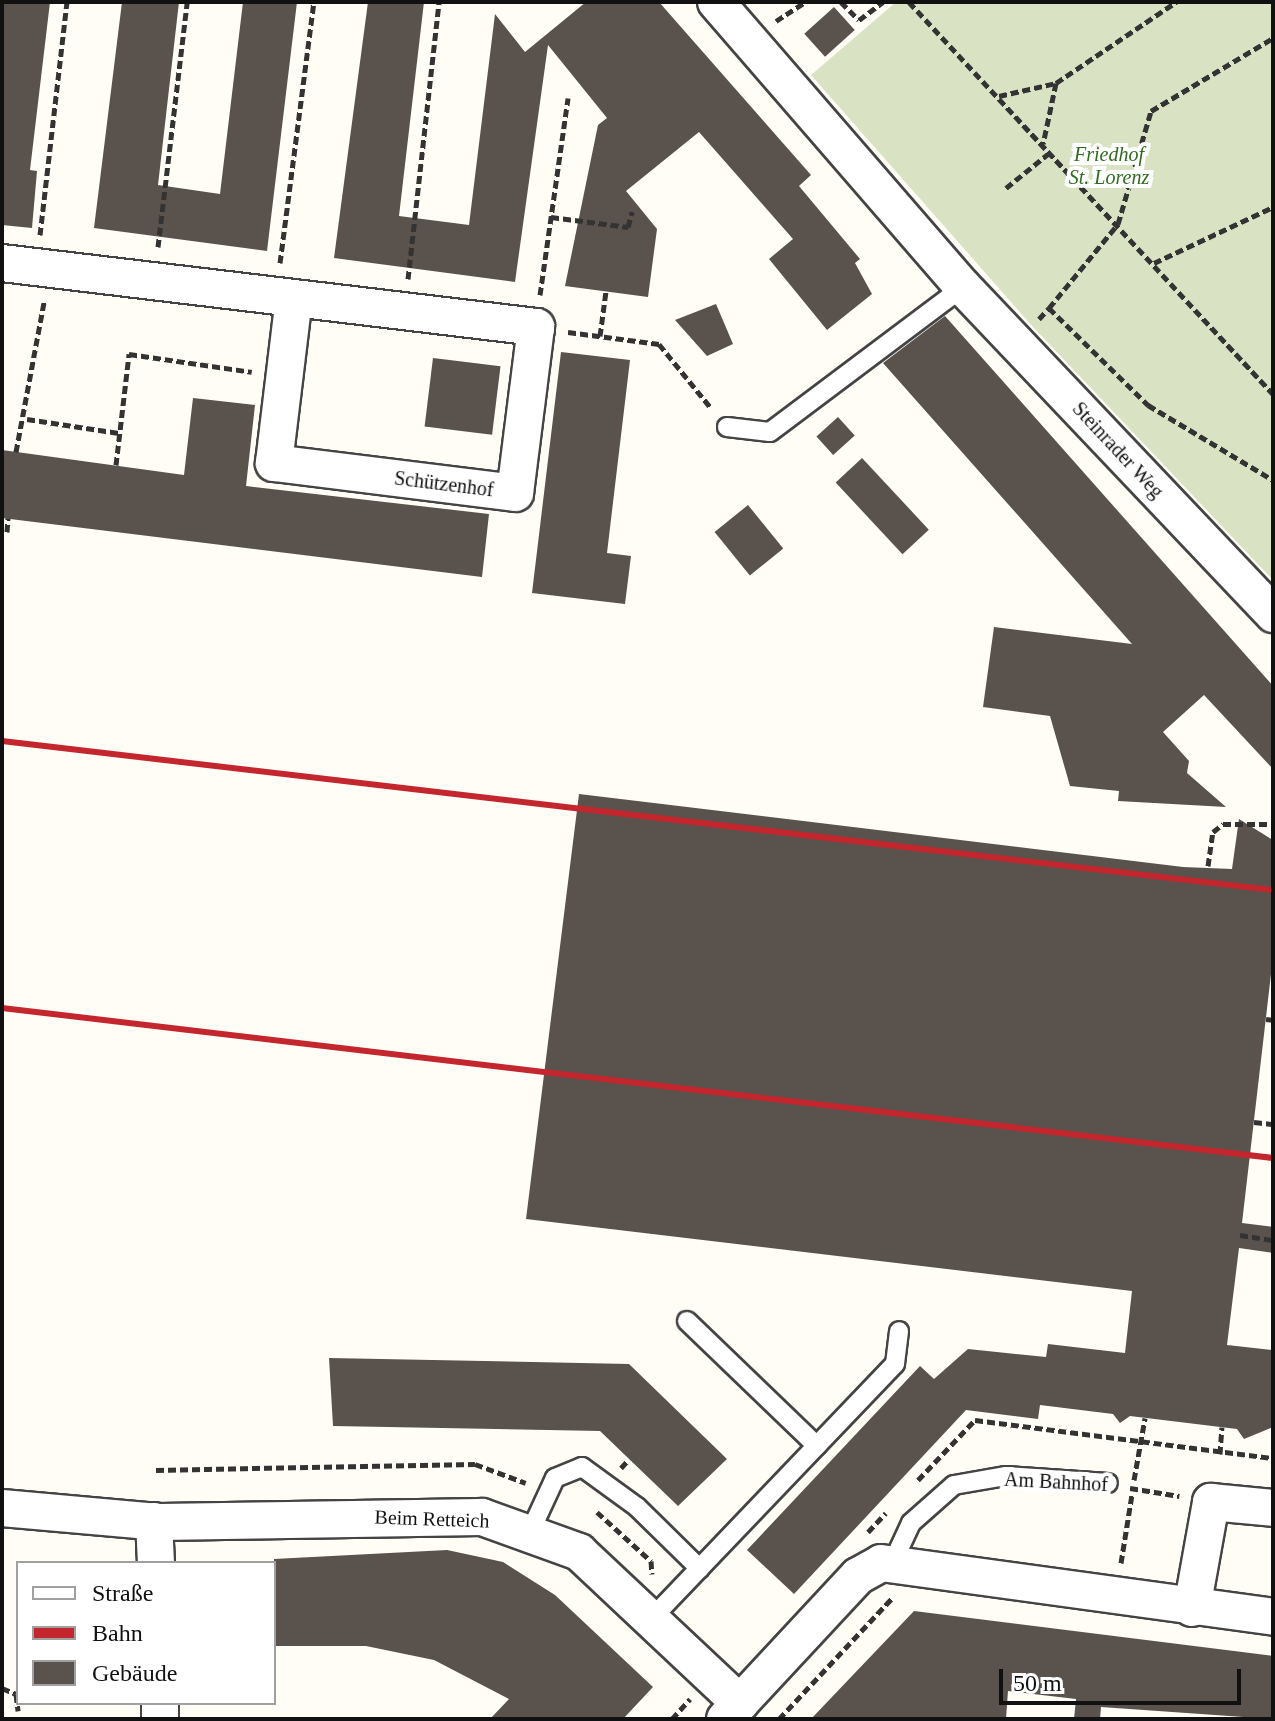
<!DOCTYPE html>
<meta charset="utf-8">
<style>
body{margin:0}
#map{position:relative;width:1275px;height:1721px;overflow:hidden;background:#fffdf5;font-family:"Times New Roman",serif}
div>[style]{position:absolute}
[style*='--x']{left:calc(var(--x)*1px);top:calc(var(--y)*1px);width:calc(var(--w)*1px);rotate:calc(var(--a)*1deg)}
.cemetery>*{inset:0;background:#d9e3c4}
.building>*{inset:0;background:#5a524d;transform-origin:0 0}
.path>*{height:5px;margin-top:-2.5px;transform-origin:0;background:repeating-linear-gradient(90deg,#333 0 8px,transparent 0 12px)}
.roads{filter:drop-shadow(2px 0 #444) drop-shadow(-2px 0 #444) drop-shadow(0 2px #444) drop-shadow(0 -2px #444)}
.service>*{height:18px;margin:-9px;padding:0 9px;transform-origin:9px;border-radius:9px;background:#fff}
.minor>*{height:36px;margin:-18px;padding:0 18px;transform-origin:18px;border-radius:18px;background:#fff}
.rail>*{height:6px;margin:-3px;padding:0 3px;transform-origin:3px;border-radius:3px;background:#c4262e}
span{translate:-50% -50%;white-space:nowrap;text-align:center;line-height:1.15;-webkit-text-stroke:8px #fff;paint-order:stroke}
.park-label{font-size:20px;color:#2f6b1f;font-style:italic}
.street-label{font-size:20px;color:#111}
.frame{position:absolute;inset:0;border:4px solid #111;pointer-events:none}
.legend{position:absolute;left:16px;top:1561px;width:260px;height:144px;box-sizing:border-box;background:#fff;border:2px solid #a0a0a0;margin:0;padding:10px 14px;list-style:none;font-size:24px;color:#111}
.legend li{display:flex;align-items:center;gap:16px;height:40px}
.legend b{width:40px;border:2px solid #a0a0a0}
.scale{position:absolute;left:999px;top:1669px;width:242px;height:36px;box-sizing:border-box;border:4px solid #111;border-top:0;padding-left:10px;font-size:24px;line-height:28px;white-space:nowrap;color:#111;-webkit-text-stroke:6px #fff;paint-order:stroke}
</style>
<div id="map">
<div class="cemetery">
<div style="clip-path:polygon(896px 2px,1273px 2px,1273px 580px,1033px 327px,811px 75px)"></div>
</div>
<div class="building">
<div style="clip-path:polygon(2px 2px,50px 2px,30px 170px,37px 171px,32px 228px,2px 225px)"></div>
<div style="clip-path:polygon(122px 2px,179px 2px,158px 185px,220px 194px,243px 2px,297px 2px,267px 251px,94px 228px)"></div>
<div style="clip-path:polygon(368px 2px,424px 2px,399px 216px,469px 225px,495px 14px,525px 52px,586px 2px,659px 2px,811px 175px,799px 186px,860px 259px,855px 263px,872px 294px,827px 330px,769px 259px,793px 239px,699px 132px,626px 191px,657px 229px,648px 297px,565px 286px,598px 125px,607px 118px,548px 45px,515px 282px,334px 258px)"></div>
<div style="left:834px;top:7px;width:31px;height:40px;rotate:48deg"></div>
<div style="clip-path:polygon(716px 304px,733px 344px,707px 356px,675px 320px)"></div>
<div style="clip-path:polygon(945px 316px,1273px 686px,1273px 769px,1204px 695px,1163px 732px,1189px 761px,1187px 773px,1226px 807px,1118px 801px,1119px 791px,1070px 786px,1050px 716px,983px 707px,994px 627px,1132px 644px,883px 363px)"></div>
<div style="clip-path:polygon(561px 352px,630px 360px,607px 553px,631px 556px,625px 604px,532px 593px)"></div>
<div style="left:433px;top:358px;width:68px;height:69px;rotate:7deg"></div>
<div style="clip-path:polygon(193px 398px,255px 405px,246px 486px,489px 514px,482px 577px,2px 518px,2px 450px,184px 475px)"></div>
<div style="left:838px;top:417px;width:25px;height:29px;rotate:48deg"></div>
<div style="left:862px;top:458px;width:98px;height:36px;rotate:47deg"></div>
<div style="left:748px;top:505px;width:56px;height:43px;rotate:51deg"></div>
<div style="clip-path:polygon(579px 794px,1183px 867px,1232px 869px,1239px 819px,1273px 840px,1273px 957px,1242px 1223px,1273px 1227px,1273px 1253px,1239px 1248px,1227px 1345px,1273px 1350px,1273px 1427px,1244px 1439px,1237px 1429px,1130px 1416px,1120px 1423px,1113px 1414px,1040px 1405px,1038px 1419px,966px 1410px,794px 1594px,747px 1550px,920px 1366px,934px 1379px,968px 1349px,1046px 1357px,1048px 1344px,1125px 1353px,1132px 1291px,526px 1219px)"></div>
<div style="clip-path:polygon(329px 1358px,629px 1364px,727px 1459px,678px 1506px,600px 1431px,333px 1426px)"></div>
<div style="clip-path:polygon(447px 1550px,503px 1562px,555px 1595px,653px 1687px,623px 1719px,490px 1719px,509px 1699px,434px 1660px,366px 1646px,274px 1646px,274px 1559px)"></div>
<div style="clip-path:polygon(914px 1611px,1273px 1656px,1273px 1719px,1101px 1707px,1100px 1719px,1074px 1719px,1076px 1699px,1008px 1691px,1006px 1719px,811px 1719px)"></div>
</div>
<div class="path">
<div style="--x:841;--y:2;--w:25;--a:45"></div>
<div style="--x:859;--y:20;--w:30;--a:-37"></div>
<div style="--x:909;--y:2;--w:535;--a:47.12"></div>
<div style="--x:776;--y:21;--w:35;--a:-33"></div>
<div style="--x:1056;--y:83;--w:145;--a:-34"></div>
<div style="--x:999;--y:96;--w:58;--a:-12.8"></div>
<div style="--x:1056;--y:83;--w:62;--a:102"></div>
<div style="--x:1006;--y:188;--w:54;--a:-39"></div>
<div style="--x:551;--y:217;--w:78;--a:7.4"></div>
<div style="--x:628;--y:227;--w:16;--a:-75"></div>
<div style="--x:40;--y:235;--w:235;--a:-83.4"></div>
<div style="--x:158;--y:247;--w:247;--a:-83.2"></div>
<div style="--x:280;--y:263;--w:263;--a:-82.6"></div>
<div style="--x:1154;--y:263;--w:132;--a:-25.2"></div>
<div style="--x:408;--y:279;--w:279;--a:-83.6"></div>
<div style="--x:540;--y:295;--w:199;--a:-81.9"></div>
<div style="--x:1049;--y:308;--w:109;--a:-50.6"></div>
<div style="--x:1118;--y:224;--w:118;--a:-73.7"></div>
<div style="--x:1151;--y:111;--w:142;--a:-30.9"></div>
<div style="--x:1039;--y:319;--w:15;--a:-48"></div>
<div style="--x:1049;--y:308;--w:139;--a:44.4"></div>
<div style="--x:1148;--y:405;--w:146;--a:31"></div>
<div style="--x:568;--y:332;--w:92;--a:7.5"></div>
<div style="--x:659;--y:344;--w:82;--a:50.9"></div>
<div style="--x:600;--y:336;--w:45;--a:-82.4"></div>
<div style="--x:27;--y:419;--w:93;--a:8.7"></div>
<div style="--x:16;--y:452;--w:153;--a:-79.4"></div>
<div style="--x:116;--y:465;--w:112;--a:-83.3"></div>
<div style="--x:129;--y:354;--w:124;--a:8.3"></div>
<div style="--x:7;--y:532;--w:14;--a:-86"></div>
<div style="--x:1208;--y:866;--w:34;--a:-82"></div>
<div style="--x:1213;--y:832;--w:13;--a:-39"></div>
<div style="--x:1223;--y:824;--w:50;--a:0"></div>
<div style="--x:1266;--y:1019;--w:7;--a:8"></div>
<div style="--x:1254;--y:1122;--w:19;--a:6"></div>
<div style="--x:1240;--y:1235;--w:33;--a:9"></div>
<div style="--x:1220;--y:1454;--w:27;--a:-86"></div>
<div style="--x:621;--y:1468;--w:12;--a:-48"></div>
<div style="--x:156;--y:1470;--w:319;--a:-1.1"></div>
<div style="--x:475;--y:1464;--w:54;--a:20.4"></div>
<div style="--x:918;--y:1480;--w:83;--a:-46.5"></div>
<div style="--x:975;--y:1420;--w:300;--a:7.3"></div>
<div style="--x:1134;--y:1480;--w:63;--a:-79.9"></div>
<div style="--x:1130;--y:1488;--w:50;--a:9.3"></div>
<div style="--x:597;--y:1512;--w:73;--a:42.2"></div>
<div style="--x:651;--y:1561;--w:13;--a:86"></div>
<div style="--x:868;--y:1532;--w:26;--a:-47"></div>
<div style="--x:1121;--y:1563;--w:70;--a:-80.9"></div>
<div style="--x:2;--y:1688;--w:15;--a:23"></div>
<div style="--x:16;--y:1694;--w:17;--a:83"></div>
<div style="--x:672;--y:1719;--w:27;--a:-48"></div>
<div style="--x:779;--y:1719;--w:167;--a:-46.9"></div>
</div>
<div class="roads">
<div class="service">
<div style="--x:727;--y:427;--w:43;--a:6.6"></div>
<div style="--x:770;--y:432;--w:241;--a:-36.9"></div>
<div style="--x:687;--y:1321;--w:180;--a:43.9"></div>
<div style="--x:531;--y:1530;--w:57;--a:-65.2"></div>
<div style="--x:555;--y:1478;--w:29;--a:-22"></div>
<div style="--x:582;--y:1467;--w:68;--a:36"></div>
<div style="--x:637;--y:1507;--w:88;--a:44.5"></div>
<div style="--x:892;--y:1564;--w:45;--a:-65.1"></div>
<div style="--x:911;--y:1523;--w:57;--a:-41.5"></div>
<div style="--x:954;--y:1485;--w:53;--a:-9.8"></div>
<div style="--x:1006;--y:1476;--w:102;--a:3.9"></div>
<div style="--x:653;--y:1617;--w:350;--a:-46.3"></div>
<div style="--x:895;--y:1364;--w:33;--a:-83"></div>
</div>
<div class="minor">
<div style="--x:716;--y:2;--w:377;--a:49.1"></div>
<div style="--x:963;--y:287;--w:451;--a:46.5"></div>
<div style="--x:2;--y:263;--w:538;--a:6.83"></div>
<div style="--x:536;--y:327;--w:167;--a:97.2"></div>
<div style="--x:515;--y:493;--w:243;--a:-172.9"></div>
<div style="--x:274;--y:463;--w:166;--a:-83.1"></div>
<div style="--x:2;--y:1508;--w:159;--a:5.1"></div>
<div style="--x:160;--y:1522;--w:322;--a:-0.9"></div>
<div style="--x:482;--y:1517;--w:103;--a:19.8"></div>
<div style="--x:579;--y:1552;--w:221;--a:43.2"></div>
<div style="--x:154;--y:1521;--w:42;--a:87.3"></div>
<div style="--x:1192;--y:1608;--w:108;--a:-79.8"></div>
<div style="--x:1211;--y:1502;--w:62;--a:5.5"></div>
<div style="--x:160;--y:1703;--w:16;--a:90"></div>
<div style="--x:725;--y:1719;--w:195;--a:-47.1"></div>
<div style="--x:858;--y:1576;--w:26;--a:-29"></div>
<div style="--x:881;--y:1563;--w:396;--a:7.8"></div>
</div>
</div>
<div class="rail">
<div style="--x:2;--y:741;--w:1280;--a:6.69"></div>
<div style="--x:2;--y:1008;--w:1280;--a:6.73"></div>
</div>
<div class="park-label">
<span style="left:1109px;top:166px">Friedhof<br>St. Lorenz</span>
</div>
<div class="street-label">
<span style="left:1118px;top:450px;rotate:47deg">Steinrader Weg</span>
<span style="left:444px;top:484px;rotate:7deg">Schützenhof</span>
<span style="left:1056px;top:1482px;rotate:3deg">Am Bahnhof</span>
<span style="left:432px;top:1519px;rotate:2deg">Beim Retteich</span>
</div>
<div class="frame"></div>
<ul class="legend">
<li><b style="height:10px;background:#fff"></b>Straße</li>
<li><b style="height:10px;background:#c4262e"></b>Bahn</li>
<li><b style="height:22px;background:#5a524d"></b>Gebäude</li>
</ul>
<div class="scale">50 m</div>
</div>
